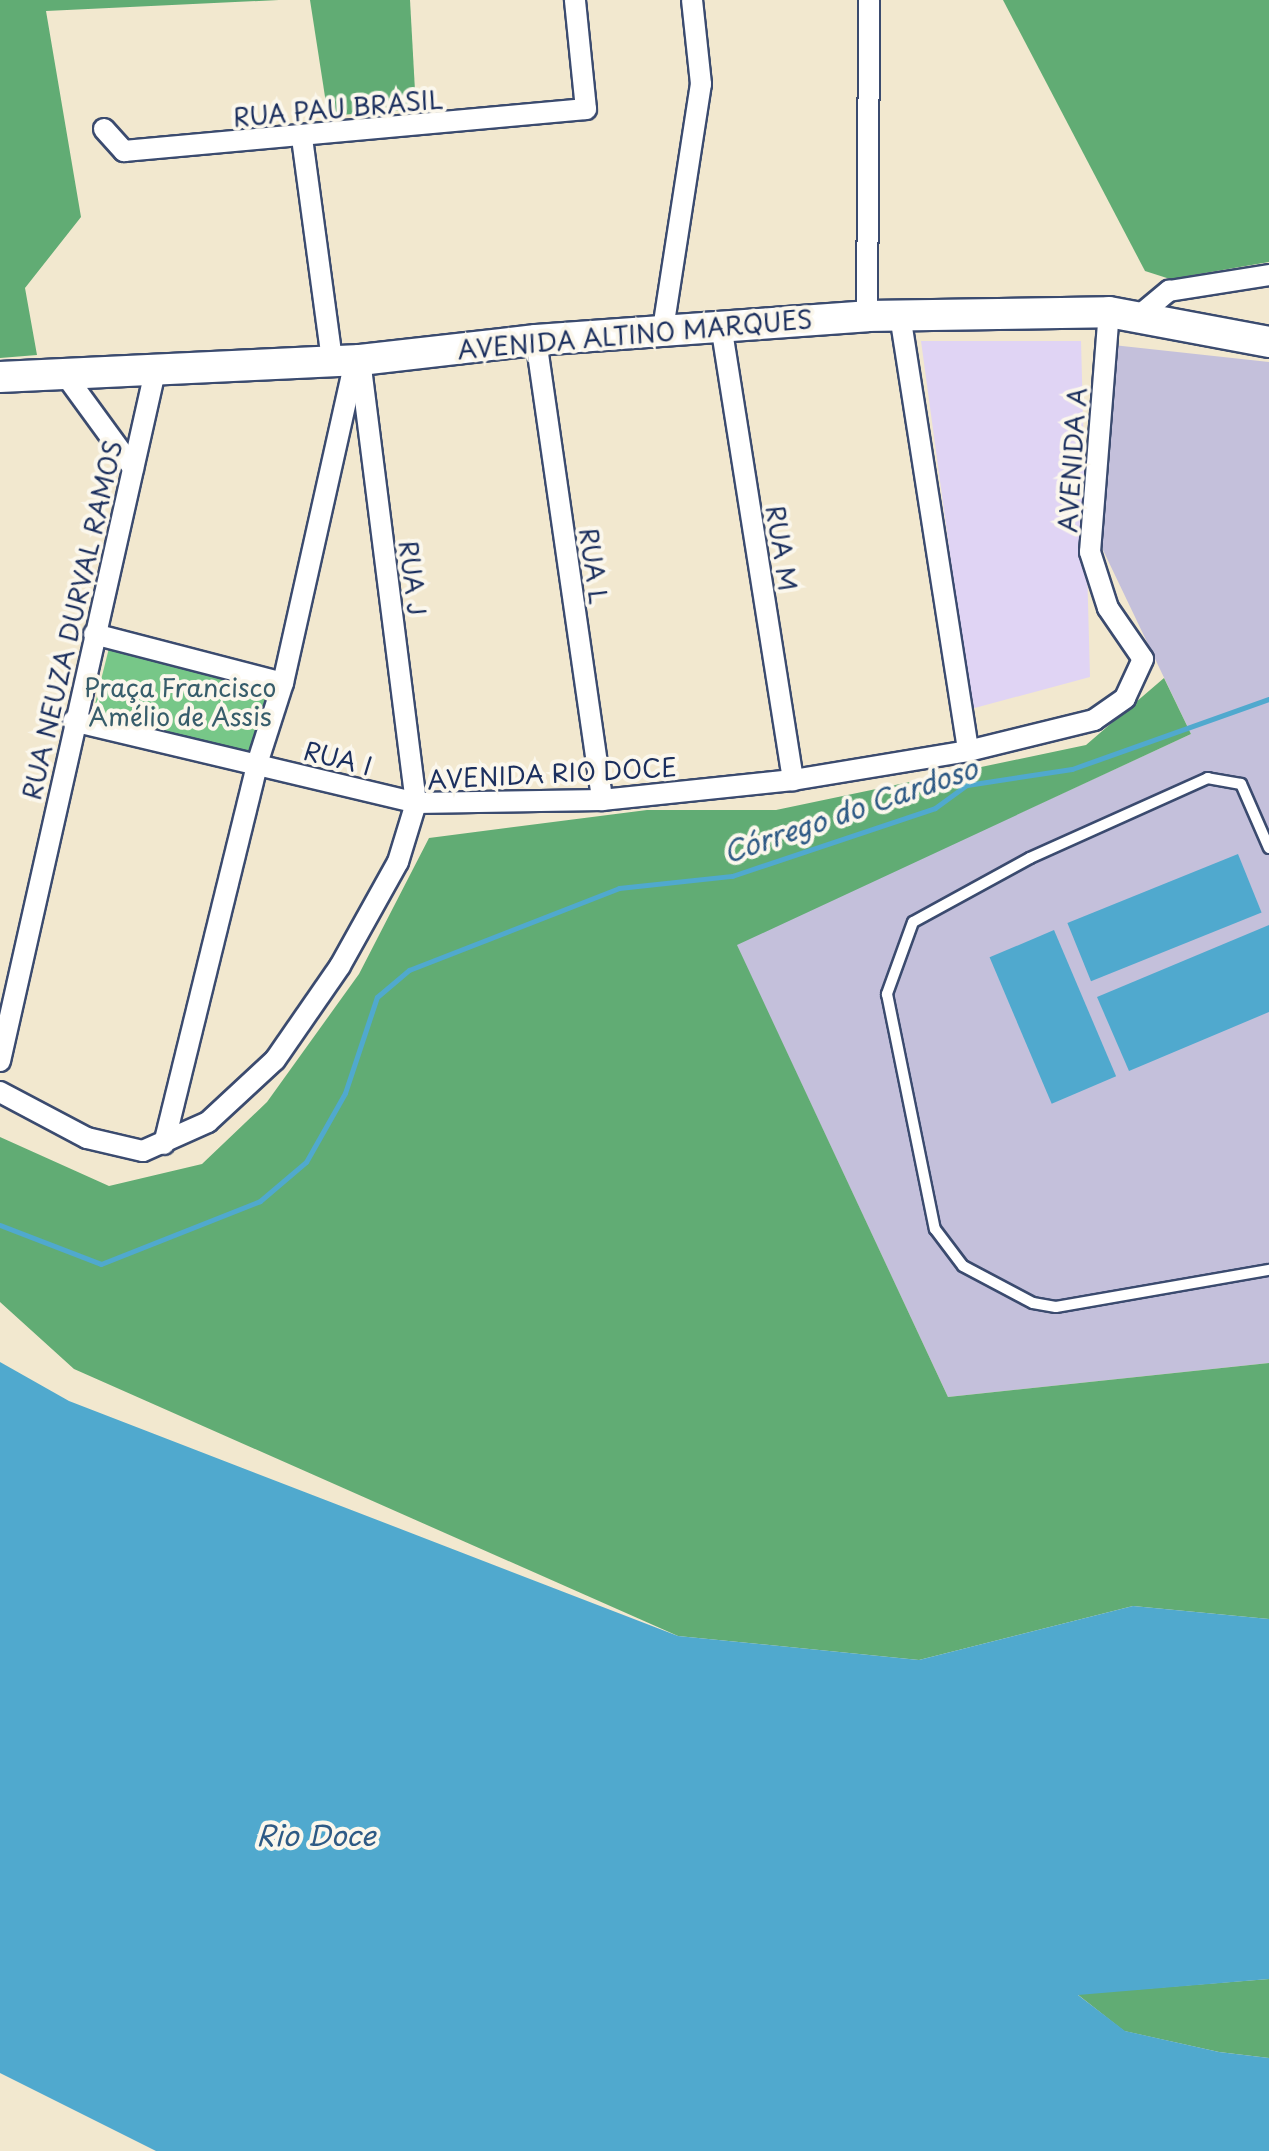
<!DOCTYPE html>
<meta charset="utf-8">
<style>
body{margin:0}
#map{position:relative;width:1269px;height:2151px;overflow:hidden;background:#f2e8cf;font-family:"Playpen Sans",sans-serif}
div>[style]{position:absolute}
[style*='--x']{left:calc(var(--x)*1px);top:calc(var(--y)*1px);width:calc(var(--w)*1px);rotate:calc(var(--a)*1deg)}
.built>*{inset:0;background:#e0d4f4}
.industrial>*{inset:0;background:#c4c0db}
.green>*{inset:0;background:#77c788;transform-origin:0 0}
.forest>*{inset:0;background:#61ac74}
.water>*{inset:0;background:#50a9ce;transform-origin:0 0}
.stream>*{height:5px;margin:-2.5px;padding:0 2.5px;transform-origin:2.5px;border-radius:2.5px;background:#50a9ce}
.roads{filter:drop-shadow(2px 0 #3b4b6f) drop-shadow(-2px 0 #3b4b6f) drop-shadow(0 2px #3b4b6f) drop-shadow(0 -2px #3b4b6f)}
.service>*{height:10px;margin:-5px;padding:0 5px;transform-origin:5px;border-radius:5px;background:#fff}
.minor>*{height:20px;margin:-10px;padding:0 10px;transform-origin:10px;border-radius:10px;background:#fff}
.secondary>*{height:30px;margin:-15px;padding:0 15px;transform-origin:15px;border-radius:15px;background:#fff}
span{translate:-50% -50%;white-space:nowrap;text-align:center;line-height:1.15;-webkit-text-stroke:8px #fbf7ec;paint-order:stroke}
.street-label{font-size:25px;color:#1b2f5e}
.park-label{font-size:25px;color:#375d6b}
.water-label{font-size:28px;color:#2e5a85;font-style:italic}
</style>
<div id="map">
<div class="built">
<div style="clip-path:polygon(921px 341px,1081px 341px,1090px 677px,971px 709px)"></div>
</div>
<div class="industrial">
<div style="clip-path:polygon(1113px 345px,1269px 362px,1269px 1363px,948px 1397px,736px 944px,1191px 734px,1102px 548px)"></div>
</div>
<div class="green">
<div style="left:109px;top:648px;width:165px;height:71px;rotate:14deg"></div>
</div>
<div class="forest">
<div style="clip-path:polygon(0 0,279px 0,46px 11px,81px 217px,25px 288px,37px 355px,0 358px)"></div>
<div style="clip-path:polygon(310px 0,410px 0,416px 109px,328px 116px)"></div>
<div style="clip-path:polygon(1003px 0,1269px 0,1269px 262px,1170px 279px,1145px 271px)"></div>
<div style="clip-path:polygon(1164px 678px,1191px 734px,737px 945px,948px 1397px,1269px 1363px,1269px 1619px,1133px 1606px,919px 1660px,678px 1636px,74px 1369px,0 1302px,0 1137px,109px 1186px,202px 1164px,267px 1102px,359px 974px,429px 838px,647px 810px,776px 810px,1086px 745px)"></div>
<div style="clip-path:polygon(1269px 1979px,1269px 2058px,1219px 2052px,1124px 2031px,1077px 1994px)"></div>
</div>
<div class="water">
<div style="left:1238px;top:854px;width:63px;height:184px;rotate:68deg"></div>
<div style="clip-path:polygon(1269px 925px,1269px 1012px,1129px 1071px,1097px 997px)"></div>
<div style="left:1054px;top:930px;width:159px;height:70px;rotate:67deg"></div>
<div style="clip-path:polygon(0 1362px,69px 1401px,678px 1636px,919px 1660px,1133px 1606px,1269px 1619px,1269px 1979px,1078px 1995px,1125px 2031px,1219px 2052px,1269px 2058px,1269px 2151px,156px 2151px,0 2073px)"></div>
</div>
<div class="stream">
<div style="--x:0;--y:1225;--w:108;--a:21.1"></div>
<div style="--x:101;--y:1264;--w:171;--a:-21.6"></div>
<div style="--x:260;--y:1201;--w:60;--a:-40.3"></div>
<div style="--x:306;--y:1162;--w:79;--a:-60.5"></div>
<div style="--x:345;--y:1093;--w:101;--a:-71.6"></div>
<div style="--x:377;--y:997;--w:42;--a:-40.2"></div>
<div style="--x:409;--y:970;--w:225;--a:-21.3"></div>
<div style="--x:619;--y:888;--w:114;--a:-6.1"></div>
<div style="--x:732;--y:876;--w:214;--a:-18.5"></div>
<div style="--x:935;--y:808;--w:39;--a:-36"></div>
<div style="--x:967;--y:785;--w:106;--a:-8.7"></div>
<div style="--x:1072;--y:769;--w:209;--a:-19.6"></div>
</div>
<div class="roads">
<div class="service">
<div style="--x:1269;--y:848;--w:70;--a:-113.6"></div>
<div style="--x:1241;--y:784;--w:34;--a:-170"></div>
<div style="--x:1208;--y:778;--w:195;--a:155.8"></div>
<div style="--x:1030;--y:858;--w:133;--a:151.3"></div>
<div style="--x:913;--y:922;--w:77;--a:109.9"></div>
<div style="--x:887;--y:994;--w:240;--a:78.5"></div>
<div style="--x:935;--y:1229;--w:46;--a:52.9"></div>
<div style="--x:963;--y:1266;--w:79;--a:27.9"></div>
<div style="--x:1033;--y:1303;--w:23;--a:10"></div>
<div style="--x:1056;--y:1307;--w:216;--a:-9.9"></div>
</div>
<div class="minor">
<div style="--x:104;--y:129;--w:30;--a:48"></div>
<div style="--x:124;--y:151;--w:464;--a:-5.2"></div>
<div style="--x:586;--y:109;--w:110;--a:-95.8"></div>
<div style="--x:302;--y:138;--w:224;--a:82.3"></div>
<div style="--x:900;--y:315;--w:441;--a:81.1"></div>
<div style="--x:1140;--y:315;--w:38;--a:-40"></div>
<div style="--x:1169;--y:291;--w:101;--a:-9.1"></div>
<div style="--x:867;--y:316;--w:316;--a:-89.6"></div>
<div style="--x:721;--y:325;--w:461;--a:81"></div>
<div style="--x:663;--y:329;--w:248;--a:-81.2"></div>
<div style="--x:701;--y:84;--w:84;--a:-96.1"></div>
<div style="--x:536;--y:340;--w:465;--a:81.8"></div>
<div style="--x:66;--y:376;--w:114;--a:53.9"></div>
<div style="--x:94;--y:634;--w:195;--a:14.5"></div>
<div style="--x:73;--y:721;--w:353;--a:13.4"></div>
<div style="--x:416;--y:803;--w:186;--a:-0.9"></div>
<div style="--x:602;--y:800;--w:192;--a:-6"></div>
<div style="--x:793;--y:780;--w:177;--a:-9.4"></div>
<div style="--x:968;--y:751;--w:130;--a:-13.8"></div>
<div style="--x:1094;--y:720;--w:38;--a:-35"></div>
<div style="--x:1125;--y:698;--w:43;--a:-65.2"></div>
<div style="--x:1143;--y:659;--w:62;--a:-124.5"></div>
<div style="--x:1108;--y:608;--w:59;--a:-107.8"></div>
<div style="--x:1090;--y:552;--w:241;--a:-85.5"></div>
<div style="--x:0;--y:1061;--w:711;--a:-77.33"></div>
<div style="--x:0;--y:1092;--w:98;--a:27.9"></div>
<div style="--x:87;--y:1138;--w:57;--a:13.1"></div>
<div style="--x:143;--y:1151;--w:71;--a:-24"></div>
<div style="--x:208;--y:1122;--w:91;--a:-42.8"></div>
<div style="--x:275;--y:1060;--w:114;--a:-55.3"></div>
<div style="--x:340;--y:966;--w:119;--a:-60.9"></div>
<div style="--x:398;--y:862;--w:62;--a:-73"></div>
<div style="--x:416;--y:803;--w:447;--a:-97.2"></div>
<div style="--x:164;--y:1144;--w:391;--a:-76.2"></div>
<div style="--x:257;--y:764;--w:85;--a:-72.2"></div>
<div style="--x:283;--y:683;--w:329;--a:-77.4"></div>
</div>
<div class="secondary">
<div style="--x:0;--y:377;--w:360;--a:-2.7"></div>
<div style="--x:360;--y:360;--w:177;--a:-6.5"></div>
<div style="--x:536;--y:340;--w:332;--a:-4.1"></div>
<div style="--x:867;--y:316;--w:242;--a:-0.9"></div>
<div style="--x:1109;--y:312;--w:163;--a:10.6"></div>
</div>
</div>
<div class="street-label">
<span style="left:338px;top:108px;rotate:-5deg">RUA PAU BRASIL</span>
<span style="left:635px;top:334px;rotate:-5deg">AVENIDA ALTINO MARQUES</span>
<span style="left:1072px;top:460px;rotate:-86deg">AVENIDA A</span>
<span style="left:782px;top:548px;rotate:81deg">RUA M</span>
<span style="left:594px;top:566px;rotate:82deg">RUA L</span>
<span style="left:413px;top:578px;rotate:83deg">RUA J</span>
<span style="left:72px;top:620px;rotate:-77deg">RUA NEUZA DURVAL RAMOS</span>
<span style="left:338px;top:758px;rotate:14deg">RUA I</span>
<span style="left:552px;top:773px;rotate:-3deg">AVENIDA RIO DOCE</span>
</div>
<div class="park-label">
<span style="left:180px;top:702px">Praça Francisco<br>Amélio de Assis</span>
</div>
<div class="water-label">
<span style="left:850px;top:810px;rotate:-19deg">Córrego do Cardoso</span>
<span style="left:316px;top:1835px">Rio Doce</span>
</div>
</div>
